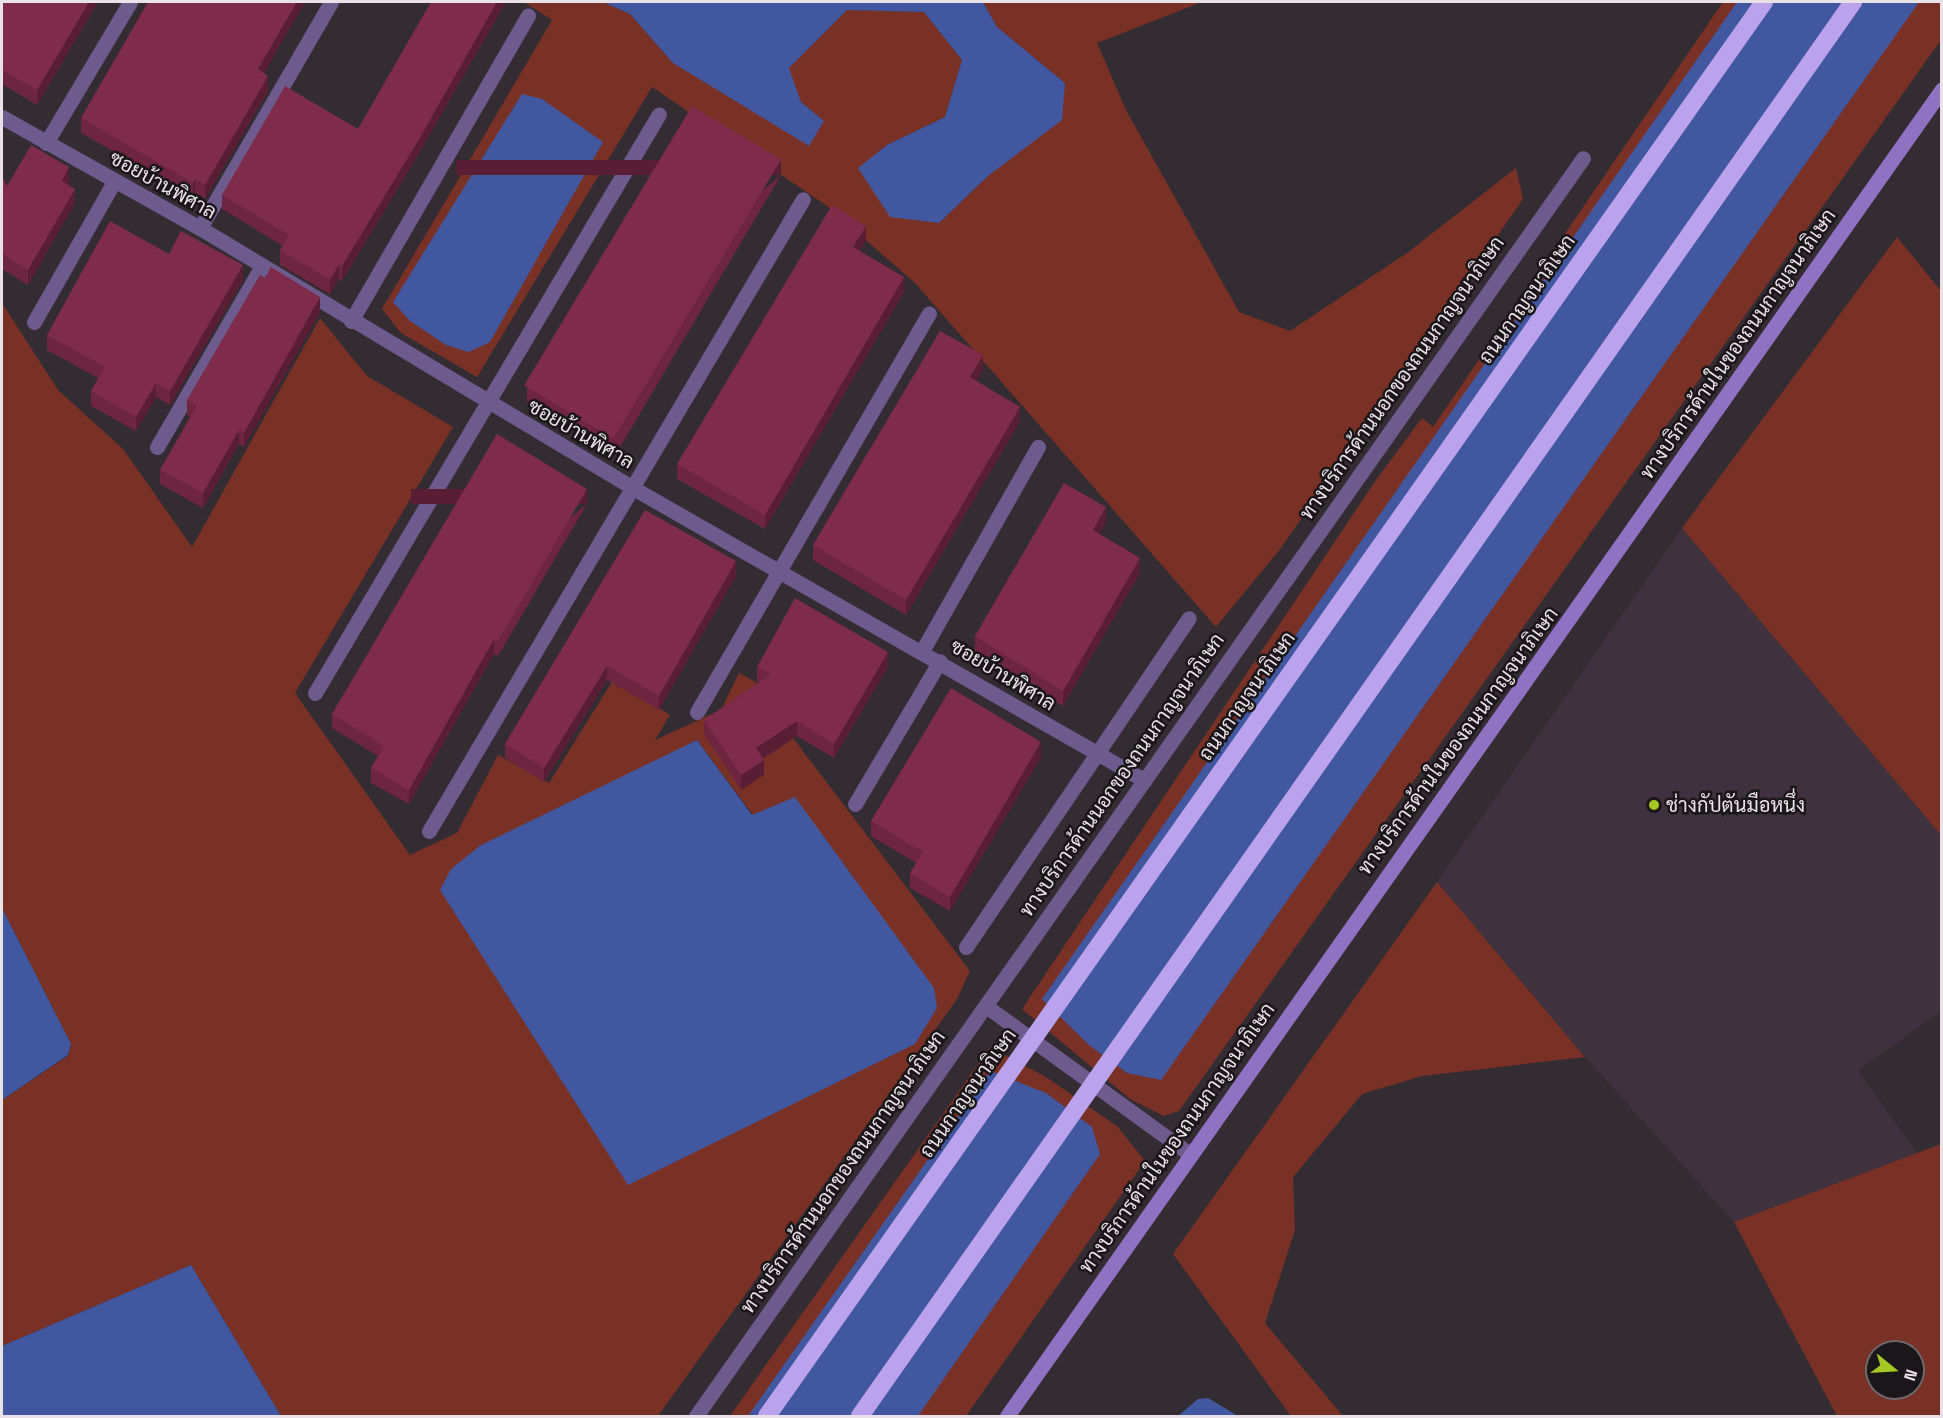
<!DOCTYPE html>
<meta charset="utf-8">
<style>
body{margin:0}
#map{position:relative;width:1943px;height:1418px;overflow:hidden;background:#342c33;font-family:"Space Grotesk",Sarabun,sans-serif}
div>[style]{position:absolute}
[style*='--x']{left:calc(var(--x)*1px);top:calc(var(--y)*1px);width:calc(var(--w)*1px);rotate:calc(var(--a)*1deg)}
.built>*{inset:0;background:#3f323e}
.green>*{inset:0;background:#793126}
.water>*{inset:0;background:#41579f}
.minor>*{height:15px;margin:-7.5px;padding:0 7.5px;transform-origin:7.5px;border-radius:7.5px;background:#6d5b8e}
.secondary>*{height:15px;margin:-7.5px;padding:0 7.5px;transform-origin:7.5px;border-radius:7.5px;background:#9072c3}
.motorway-bridge>*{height:18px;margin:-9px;padding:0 9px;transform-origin:9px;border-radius:9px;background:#bba2ec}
.wall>*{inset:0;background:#6d2540}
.shaded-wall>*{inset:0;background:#591e34;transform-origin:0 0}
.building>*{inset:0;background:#7f2b4b;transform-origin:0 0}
.dots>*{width:16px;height:16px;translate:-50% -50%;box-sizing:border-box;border:3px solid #1a1619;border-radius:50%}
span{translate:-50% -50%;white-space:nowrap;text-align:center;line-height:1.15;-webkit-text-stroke:5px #1a1619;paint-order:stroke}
.street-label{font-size:20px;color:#e9e3e8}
.poi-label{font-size:20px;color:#e9e3e8}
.left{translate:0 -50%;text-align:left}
.frame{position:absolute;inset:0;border:3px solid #e9e3e8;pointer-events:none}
.north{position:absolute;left:1865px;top:1340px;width:60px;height:60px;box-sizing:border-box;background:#1a1619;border:2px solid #6d686c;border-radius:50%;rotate:108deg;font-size:16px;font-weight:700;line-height:24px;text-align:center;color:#e9e3e8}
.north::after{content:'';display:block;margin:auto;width:21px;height:27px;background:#a5c823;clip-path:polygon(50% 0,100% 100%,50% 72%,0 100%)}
</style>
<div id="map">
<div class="built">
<div style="clip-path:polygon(1682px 528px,1941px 835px,1941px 1011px,1858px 1071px,1917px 1153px,1734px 1222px,1585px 1057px,1437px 882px)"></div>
</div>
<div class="green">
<div style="clip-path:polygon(524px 2px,603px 2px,630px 14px,673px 63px,824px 121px,801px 102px,788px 68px,847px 10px,924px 12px,962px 60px,945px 117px,887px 145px,939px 223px,988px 176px,1065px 83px,997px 27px,983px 2px,1202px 2px,1097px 43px,1126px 110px,1239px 312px,1290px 331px,1407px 253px,1516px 168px,1523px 199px,1281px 548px,1216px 627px,915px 283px,827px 206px,652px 87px,477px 377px,401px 333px,382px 309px,552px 20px)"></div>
<div style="clip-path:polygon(1723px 2px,1941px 2px,1941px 40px,1179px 1111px,1164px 1116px,1130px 1099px,1022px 1009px,1376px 480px,1422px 418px,1433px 427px)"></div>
<div style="clip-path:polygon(1897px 237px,1941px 291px,1941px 835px,1682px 528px)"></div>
<div style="clip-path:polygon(evenodd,2px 303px,58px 390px,123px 449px,192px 547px,320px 318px,367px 376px,453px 427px,295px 693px,410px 855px,457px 833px,498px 755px,549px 783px,613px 680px,670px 715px,655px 740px,721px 710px,739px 673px,804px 709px,790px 734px,970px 971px,957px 999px,658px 1416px,281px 1416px,191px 1265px,2px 1346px,2px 1100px,68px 1056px,71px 1044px,2px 908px,2px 303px,697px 740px,753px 815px,796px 797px,628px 1184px,697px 740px)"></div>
<div style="clip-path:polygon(1437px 882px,1585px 1057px,1422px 1076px,1362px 1094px,1293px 1177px,1295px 1230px,1265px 1323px,1343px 1416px,1291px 1416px,1173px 1254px)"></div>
<div style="clip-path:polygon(990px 1047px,1049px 1079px,1118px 1127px,1145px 1161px,966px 1416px,730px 1416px)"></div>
<div style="clip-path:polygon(evenodd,1941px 1144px,1941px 1416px,1837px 1416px,1734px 1222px,1941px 1144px,1877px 1352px,1913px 1352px,1913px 1388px,1877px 1388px,1877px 1352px)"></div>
</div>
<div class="water">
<div style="clip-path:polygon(603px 2px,983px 2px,997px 27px,1065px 83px,1062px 120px,988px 176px,939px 223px,890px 217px,858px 168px,887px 145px,945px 117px,962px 60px,924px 12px,847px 10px,789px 68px,801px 102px,824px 121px,809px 146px,673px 63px,630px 14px)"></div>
<div style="clip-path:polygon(1737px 2px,1919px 2px,1161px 1080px,1127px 1073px,1089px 1045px,1042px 999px)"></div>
<div style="clip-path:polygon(522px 94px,542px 99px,603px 142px,490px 342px,469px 352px,446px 345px,410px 321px,393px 302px)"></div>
<div style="clip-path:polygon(697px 740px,752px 815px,795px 797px,934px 988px,937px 1008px,915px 1044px,628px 1185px,440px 890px,451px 869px,481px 845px)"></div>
<div style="clip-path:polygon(2px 908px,71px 1044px,68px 1055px,2px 1100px)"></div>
<div style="clip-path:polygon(990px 1071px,1046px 1093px,1092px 1127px,1100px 1154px,918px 1416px,748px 1416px)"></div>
<div style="clip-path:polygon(191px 1265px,281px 1416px,2px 1416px,2px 1346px)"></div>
<div style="clip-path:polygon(1208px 1398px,1238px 1416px,1178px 1416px,1198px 1399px)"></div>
</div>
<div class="minor">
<div style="--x:2;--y:117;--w:227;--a:29.3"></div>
<div style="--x:200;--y:228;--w:505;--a:30.98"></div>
<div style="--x:633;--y:488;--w:589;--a:29.74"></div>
<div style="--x:46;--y:143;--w:164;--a:-59.2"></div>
<div style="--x:200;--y:228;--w:261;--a:-59.9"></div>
<div style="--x:351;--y:321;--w:353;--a:-59.9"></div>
<div style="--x:34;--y:322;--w:161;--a:-60.3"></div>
<div style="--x:157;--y:447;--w:209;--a:-59.9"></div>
<div style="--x:922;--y:651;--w:235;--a:-60.4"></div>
<div style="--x:315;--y:693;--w:673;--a:-59.28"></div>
<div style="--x:697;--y:712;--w:461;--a:-59.8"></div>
<div style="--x:855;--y:804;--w:166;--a:-59.3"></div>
<div style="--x:429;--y:831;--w:734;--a:-59.38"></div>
<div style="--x:966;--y:947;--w:397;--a:-55.9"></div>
<div style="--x:986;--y:1006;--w:253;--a:36"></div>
<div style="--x:696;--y:1416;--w:1539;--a:-54.81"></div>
</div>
<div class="secondary">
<div style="--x:1007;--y:1416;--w:1623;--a:-54.83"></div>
</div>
<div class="motorway-bridge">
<div style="--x:767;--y:1416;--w:1730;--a:-54.81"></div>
<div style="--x:860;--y:1416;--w:1728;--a:-54.92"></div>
</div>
<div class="wall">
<div style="clip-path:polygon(2px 2px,98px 2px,37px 105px,2px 84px)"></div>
<div style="clip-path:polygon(431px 2px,506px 2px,418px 155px,342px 281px,339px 278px,330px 294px,280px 265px,280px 250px,283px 246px,222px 209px,222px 195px,358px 129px)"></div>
<div style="clip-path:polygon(264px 73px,268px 91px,205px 199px,195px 193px,193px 197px,81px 133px,81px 118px)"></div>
<div style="clip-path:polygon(781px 175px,616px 454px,527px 402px,527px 387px)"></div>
<div style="clip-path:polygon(2px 177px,7px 186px,69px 182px,68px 184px,75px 203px,28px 285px,2px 269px)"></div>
<div style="clip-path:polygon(866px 240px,860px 251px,904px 292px,765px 529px,677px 479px,677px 464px)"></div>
<div style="clip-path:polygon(169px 254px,243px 280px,170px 405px,156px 397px,136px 431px,91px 406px,91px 391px,98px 378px,47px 350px,47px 335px)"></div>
<div style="clip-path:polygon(320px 312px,244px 447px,239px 444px,203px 508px,160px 484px,160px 470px,190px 417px,187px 415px,187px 400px)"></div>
<div style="clip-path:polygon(983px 370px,976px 381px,1020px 421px,906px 615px,813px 560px,813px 545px)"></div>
<div style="clip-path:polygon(587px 504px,498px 656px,494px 654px,409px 804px,371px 783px,371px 768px,378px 756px,332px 728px,332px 714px)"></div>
<div style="clip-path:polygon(645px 510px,736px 576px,659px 710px,607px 680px,544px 782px,505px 758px,505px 744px)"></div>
<div style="clip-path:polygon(1106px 522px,1099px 534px,1140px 573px,1063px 706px,975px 651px,975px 636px)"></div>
<div style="clip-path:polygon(757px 667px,888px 667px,834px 758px,797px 736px,763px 759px,764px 775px,741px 790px,704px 734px,704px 720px,759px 682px,757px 681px)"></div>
<div style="clip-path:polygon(1041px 757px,950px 911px,910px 888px,910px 873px,916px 863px,871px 836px,871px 821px)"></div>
</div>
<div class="shaded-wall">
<div style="clip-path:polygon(89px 2px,98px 2px,37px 105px,37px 90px)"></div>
<div style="clip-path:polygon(297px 2px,305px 2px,258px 84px,258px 69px)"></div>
<div style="clip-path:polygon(497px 2px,506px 2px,418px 155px,342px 281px,342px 266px)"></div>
<div style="clip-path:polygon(268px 76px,268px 91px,205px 199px,205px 185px)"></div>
<div style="left:781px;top:160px;width:15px;height:325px;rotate:90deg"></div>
<div style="clip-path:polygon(69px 167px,69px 182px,62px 195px,62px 181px)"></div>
<div style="clip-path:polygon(195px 179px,195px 193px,193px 197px,193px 183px)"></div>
<div style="clip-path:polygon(75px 189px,75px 203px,28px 285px,28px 270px)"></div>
<div style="clip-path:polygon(866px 226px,866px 240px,853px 262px,853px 247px)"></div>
<div style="clip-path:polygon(339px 264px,339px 278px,330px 294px,330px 280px)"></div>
<div style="clip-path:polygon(243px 265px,243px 280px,170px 405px,170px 391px)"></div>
<div style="clip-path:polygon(904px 277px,904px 292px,765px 529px,765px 515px)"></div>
<div style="clip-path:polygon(320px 297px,320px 312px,244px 447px,244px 433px)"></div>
<div style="clip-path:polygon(983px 355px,983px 370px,970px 392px,970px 377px)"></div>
<div style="clip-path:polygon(156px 383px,156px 397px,136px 431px,136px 417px)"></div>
<div style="clip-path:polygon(1020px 407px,1020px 421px,906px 615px,906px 600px)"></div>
<div style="clip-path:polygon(239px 430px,239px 444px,203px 508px,203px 493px)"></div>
<div style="left:587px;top:489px;width:15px;height:176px;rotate:90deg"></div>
<div style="clip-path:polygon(1106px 507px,1106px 522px,1093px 545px,1093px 530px)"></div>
<div style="clip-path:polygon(1140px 558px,1140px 573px,1063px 706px,1063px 691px)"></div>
<div style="clip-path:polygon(736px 561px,736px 576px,659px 710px,659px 696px)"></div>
<div style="clip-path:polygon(494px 639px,494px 654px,409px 804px,409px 790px)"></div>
<div style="clip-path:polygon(888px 652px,888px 667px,834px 758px,834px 744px)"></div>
<div style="clip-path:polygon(607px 666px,607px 680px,544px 782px,544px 768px)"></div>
<div style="clip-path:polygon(797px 721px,797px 736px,756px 763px,756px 748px)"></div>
<div style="clip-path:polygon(1041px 742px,1041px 757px,950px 911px,950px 897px)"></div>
<div style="clip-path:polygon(764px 760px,764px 775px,741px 790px,741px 775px)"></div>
</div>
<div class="building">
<div style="clip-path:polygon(2px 2px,89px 2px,37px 90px,2px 70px,2px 31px,3px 28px,2px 28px)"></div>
<div style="clip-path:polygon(148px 2px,297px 2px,258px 69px,268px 76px,205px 185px,195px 179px,193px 183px,81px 118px)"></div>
<div style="clip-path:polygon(431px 2px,497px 2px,418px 141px,342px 266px,339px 264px,330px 280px,280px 250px,289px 235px,222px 195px,285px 86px,358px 129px)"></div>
<div style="left:692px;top:106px;width:104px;height:326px;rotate:31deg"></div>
<div style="clip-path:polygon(31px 145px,69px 167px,62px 181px,75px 189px,28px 270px,2px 254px,2px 177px,7px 186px)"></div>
<div style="clip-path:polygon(832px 205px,866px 226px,853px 247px,904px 277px,765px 515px,677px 464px)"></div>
<div style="clip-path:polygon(110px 221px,169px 254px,181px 231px,243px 265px,170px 391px,156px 383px,136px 417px,91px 391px,105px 367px,47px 335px)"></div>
<div style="clip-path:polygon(271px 267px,320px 297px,244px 433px,239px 430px,203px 493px,160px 470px,197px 406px,187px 400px,260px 275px,265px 278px)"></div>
<div style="clip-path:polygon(940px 331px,983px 355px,970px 377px,1020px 407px,906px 600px,813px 545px)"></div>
<div style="clip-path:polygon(497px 434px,587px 489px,498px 641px,494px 639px,409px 790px,371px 768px,384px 746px,332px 714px)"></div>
<div style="clip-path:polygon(1064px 483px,1106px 507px,1093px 530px,1140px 558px,1063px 691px,975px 636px)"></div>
<div style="clip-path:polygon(645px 510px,736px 561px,659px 696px,607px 666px,544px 768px,505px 744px)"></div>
<div style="clip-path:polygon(795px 598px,888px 652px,834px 744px,797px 721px,756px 748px,764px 760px,741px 775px,704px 720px,771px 674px,757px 667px)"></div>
<div style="clip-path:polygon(951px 688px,1041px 742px,950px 897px,910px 873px,923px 852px,871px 821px)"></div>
</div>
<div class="dots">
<div style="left:1654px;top:805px;background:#a5c823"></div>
</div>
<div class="street-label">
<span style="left:163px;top:185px;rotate:29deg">ซอยบ้านพิศาล</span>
<span style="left:1527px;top:299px;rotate:-55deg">ถนนกาญจนาภิเษก</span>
<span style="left:1738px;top:344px;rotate:-55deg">ทางบริการด้านในของถนนกาญจนาภิเษก</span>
<span style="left:1402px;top:378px;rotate:-55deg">ทางบริการด้านนอกของถนนกาญจนาภิเษก</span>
<span style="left:581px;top:434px;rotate:30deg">ซอยบ้านพิศาล</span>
<span style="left:1003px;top:675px;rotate:31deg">ซอยบ้านพิศาล</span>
<span style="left:1247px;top:696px;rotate:-55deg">ถนนกาญจนาภิเษก</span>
<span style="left:1458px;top:741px;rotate:-54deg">ทางบริการด้านในของถนนกาญจนาภิเษก</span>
<span style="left:1122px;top:775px;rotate:-55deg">ทางบริการด้านนอกของถนนกาญจนาภิเษก</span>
<span style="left:968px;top:1093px;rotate:-55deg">ถนนกาญจนาภิเษก</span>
<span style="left:1177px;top:1138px;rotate:-55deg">ทางบริการด้านในของถนนกาญจนาภิเษก</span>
<span style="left:843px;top:1172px;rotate:-55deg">ทางบริการด้านนอกของถนนกาญจนาภิเษก</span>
</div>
<div class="poi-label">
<span class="left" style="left:1666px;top:805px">ช่างกัปตันมือหนึ่ง</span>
</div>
<div class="frame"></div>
<div class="north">N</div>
</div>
